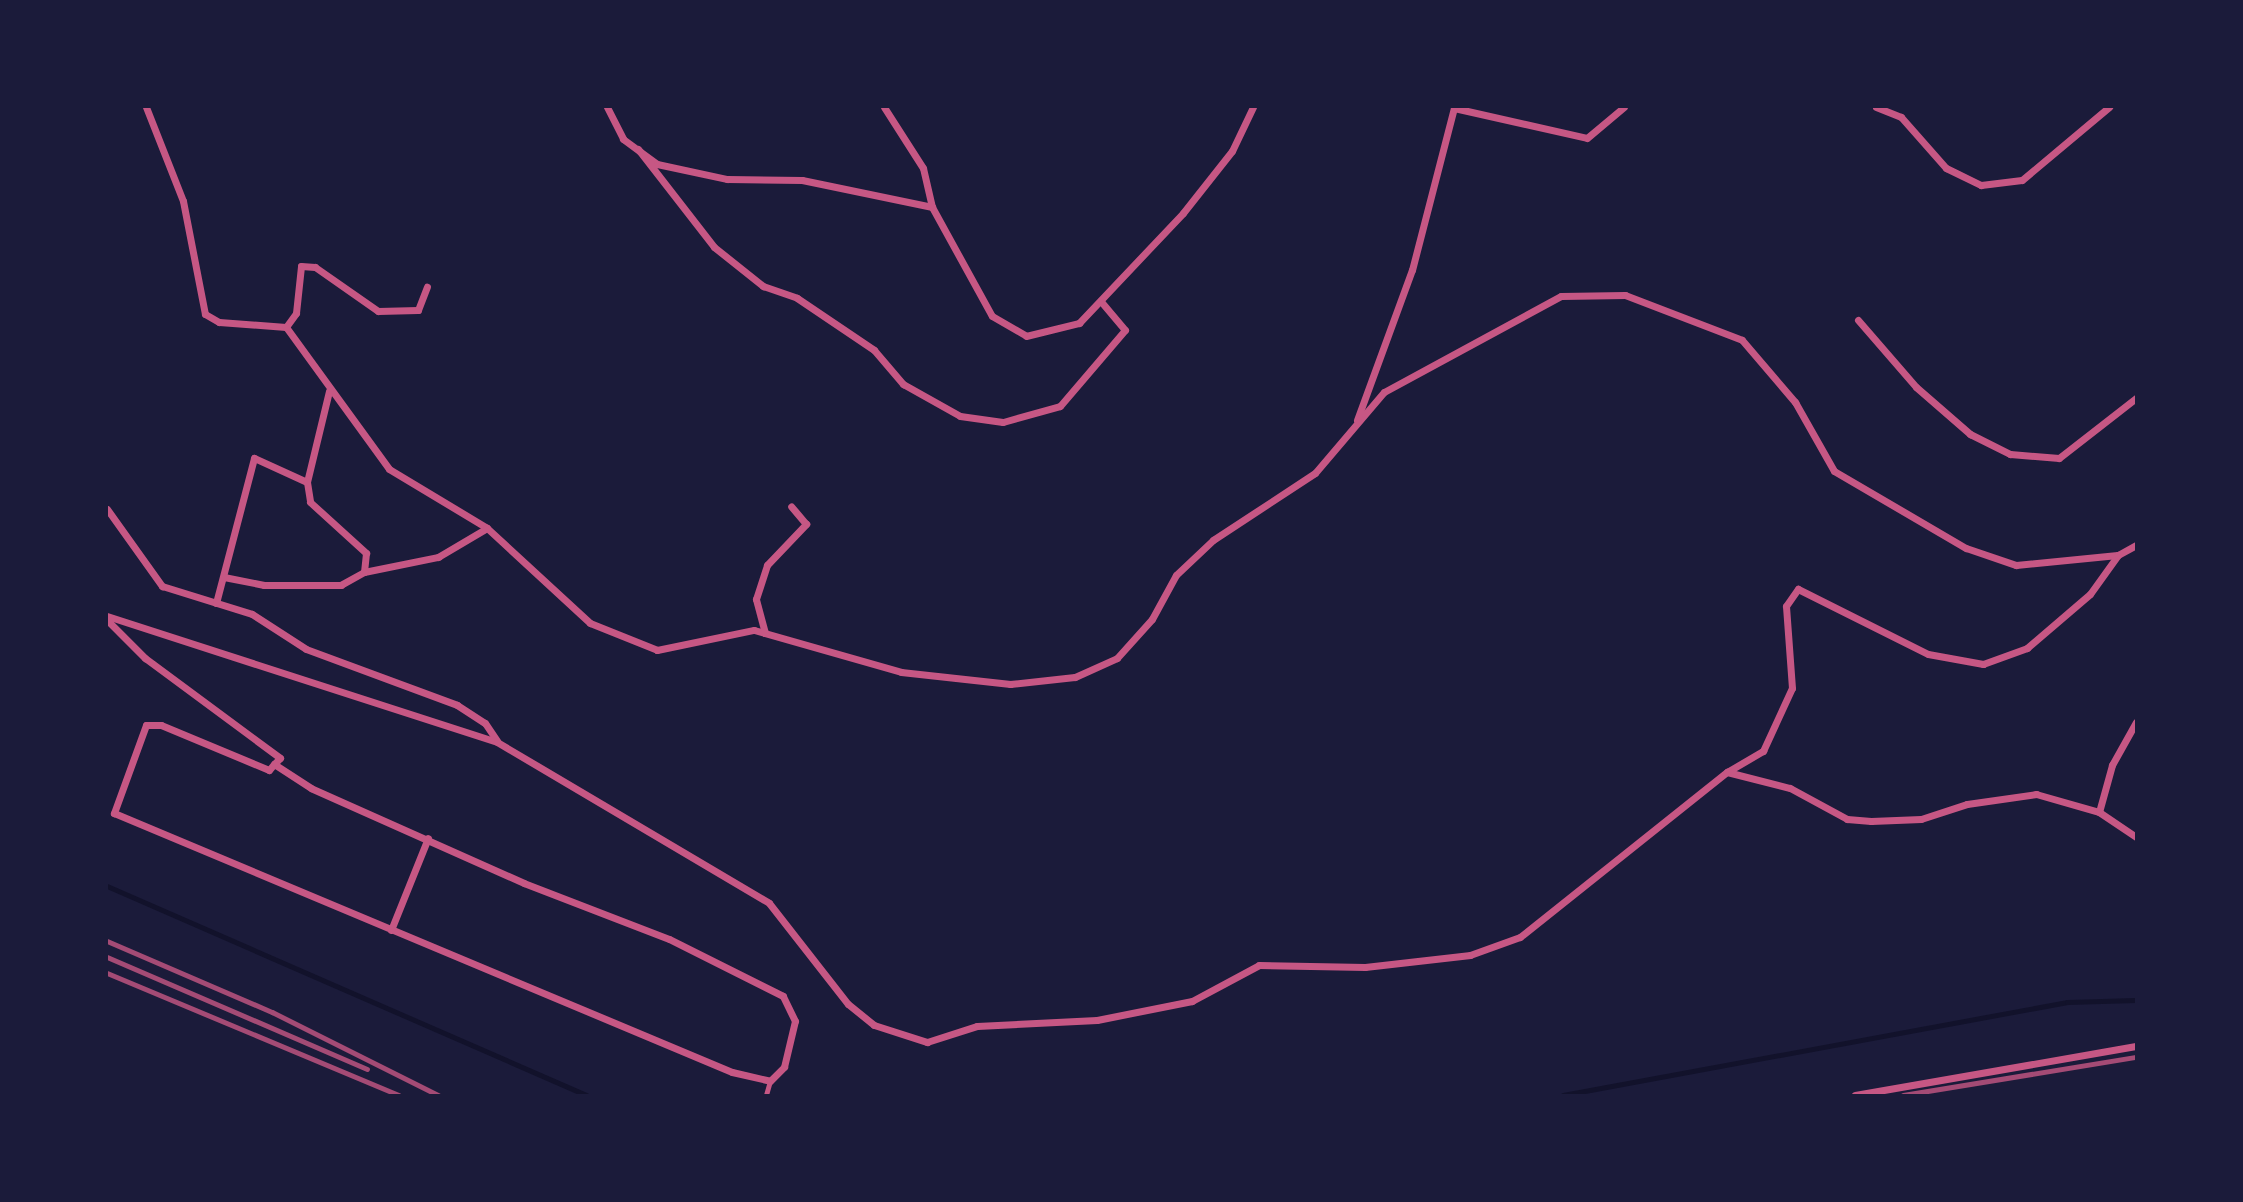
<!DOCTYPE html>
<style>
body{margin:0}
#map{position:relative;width:2243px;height:1202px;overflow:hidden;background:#1b1b3a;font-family:"Zilla Slab",serif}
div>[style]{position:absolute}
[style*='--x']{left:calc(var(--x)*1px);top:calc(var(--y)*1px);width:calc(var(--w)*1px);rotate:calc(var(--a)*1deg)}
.stream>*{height:5px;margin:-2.5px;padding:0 2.5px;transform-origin:2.5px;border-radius:2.5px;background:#12122b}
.service>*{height:4.5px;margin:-2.25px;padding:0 2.25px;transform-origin:2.25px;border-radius:2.25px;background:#c65784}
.minor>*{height:7px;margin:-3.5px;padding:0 3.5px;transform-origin:3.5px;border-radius:3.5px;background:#c65784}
.rail>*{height:5px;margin:-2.5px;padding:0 2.5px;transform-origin:2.5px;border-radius:2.5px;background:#a44b75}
span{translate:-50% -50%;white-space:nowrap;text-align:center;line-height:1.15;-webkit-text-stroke:7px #1b1b3a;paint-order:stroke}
.frame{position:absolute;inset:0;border:108px solid #1b1b3a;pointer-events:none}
</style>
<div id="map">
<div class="stream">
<div style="--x:107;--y:886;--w:523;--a:23.57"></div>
<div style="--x:1563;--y:1095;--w:513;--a:-10.45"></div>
<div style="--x:2067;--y:1002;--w:69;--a:-1.7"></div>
</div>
<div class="service">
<div style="--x:766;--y:1095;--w:15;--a:-74"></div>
</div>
<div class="minor">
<div style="--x:146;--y:107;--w:101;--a:68.5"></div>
<div style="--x:183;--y:201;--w:115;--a:79"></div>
<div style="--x:205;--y:314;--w:16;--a:30"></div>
<div style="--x:219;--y:322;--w:67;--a:4.3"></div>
<div style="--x:286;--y:327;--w:175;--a:54"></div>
<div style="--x:389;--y:469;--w:114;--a:31"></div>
<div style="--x:487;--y:528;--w:140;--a:42.7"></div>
<div style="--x:590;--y:623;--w:72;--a:21.9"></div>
<div style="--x:657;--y:650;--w:99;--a:-11.7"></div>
<div style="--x:754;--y:630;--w:153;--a:15.9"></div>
<div style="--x:901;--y:672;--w:110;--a:6.3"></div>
<div style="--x:1010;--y:684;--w:65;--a:-6.1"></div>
<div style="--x:1075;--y:677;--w:46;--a:-24.3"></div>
<div style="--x:1117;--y:658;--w:52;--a:-48.1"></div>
<div style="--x:1152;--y:619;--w:50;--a:-61.4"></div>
<div style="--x:1176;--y:575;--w:51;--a:-43.4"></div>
<div style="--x:1213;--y:540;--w:122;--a:-33.3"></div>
<div style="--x:1315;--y:473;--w:106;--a:-49.6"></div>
<div style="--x:1384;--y:392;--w:201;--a:-28.5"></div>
<div style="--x:1561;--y:296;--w:64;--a:-0.9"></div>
<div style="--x:1625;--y:295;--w:125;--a:21"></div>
<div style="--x:1742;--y:340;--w:82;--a:49.5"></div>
<div style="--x:1795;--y:402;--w:79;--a:60.5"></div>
<div style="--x:1834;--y:471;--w:153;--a:30.3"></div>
<div style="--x:1966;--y:548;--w:53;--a:18.8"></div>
<div style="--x:2016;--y:565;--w:102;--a:-5.6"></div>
<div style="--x:607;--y:107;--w:36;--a:63"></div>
<div style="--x:623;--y:139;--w:42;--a:36.3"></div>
<div style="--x:657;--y:164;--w:72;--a:12.1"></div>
<div style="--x:727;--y:179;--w:75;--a:0.8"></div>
<div style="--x:802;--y:180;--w:133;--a:11.7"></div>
<div style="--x:932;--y:207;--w:40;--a:-103"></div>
<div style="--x:923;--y:168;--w:72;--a:-122.6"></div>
<div style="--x:1876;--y:107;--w:27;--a:22"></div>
<div style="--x:1901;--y:117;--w:68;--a:48.6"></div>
<div style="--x:1946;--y:168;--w:39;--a:26"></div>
<div style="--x:1981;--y:185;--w:41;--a:-7"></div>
<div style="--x:2022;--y:180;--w:114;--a:-40"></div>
<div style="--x:638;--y:149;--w:124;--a:52.2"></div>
<div style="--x:714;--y:247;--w:63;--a:38.5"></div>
<div style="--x:763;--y:286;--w:36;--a:19"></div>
<div style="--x:797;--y:298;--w:93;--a:34"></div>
<div style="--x:874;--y:350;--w:45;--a:49.5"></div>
<div style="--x:903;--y:384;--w:65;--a:29.3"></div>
<div style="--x:960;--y:416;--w:43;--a:7.9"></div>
<div style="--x:1003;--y:422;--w:59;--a:-15.7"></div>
<div style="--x:1060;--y:406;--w:100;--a:-49.5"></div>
<div style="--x:1125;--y:330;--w:38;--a:-130"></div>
<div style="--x:932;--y:207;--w:124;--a:61.2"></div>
<div style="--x:992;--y:316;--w:39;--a:30"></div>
<div style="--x:1026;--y:336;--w:55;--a:-13.8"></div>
<div style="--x:1079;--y:323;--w:151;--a:-46.6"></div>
<div style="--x:1183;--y:213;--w:79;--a:-51.7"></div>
<div style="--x:1232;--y:151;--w:49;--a:-64.5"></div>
<div style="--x:1858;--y:320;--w:89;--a:49.1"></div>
<div style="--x:1916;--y:387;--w:72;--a:41"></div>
<div style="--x:1970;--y:434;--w:45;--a:26.6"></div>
<div style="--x:2010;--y:454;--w:49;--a:4.7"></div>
<div style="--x:2059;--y:458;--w:98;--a:-37.9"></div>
<div style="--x:286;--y:327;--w:17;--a:-54"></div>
<div style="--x:296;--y:313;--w:47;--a:-83.9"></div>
<div style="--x:301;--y:266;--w:14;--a:4"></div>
<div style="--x:315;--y:267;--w:77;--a:34.9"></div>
<div style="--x:378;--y:311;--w:40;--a:-1.4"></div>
<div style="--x:418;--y:310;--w:25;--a:-69"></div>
<div style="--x:1357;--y:420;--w:160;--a:-69.9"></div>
<div style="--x:1412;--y:270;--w:167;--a:-75.5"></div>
<div style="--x:1454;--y:108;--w:136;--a:12.7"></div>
<div style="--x:1587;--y:138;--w:48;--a:-40"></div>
<div style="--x:307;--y:482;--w:94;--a:-76.4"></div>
<div style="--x:107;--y:509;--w:95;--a:54.5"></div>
<div style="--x:162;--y:586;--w:94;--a:17.3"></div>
<div style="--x:252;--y:614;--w:64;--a:32.9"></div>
<div style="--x:306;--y:649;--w:161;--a:20.3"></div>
<div style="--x:457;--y:705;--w:33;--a:33"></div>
<div style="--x:485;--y:723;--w:22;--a:56"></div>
<div style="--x:364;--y:572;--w:76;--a:-11.5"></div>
<div style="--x:438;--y:557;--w:57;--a:-30.6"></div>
<div style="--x:216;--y:603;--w:150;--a:-75.3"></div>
<div style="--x:254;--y:458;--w:58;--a:24.4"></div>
<div style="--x:307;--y:482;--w:20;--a:81"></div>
<div style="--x:310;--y:502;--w:76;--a:42.3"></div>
<div style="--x:366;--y:553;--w:19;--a:96"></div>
<div style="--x:364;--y:572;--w:26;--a:151"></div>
<div style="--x:341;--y:585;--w:77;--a:180"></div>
<div style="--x:264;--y:585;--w:41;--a:-168.7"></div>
<div style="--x:107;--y:616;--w:410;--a:17.9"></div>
<div style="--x:497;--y:742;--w:316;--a:30.6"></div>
<div style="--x:769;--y:903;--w:128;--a:52"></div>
<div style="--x:848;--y:1004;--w:33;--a:39"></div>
<div style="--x:874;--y:1025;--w:56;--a:17.8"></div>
<div style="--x:927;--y:1042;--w:52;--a:-17.7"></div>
<div style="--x:977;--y:1026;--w:120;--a:-2.9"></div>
<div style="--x:1097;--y:1020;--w:97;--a:-11.3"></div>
<div style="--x:1192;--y:1001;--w:76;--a:-28.2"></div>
<div style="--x:1259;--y:965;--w:106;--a:1.1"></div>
<div style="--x:1365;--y:967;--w:106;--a:-6.5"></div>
<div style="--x:1470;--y:955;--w:53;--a:-19.8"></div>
<div style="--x:1520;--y:937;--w:265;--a:-38.6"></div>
<div style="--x:1727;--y:772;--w:42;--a:-30.3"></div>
<div style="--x:1763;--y:751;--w:69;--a:-65.3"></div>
<div style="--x:1792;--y:688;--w:82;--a:-94.2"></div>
<div style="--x:1786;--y:606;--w:21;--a:-55"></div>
<div style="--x:1798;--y:589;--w:145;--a:26.6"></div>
<div style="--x:1928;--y:654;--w:56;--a:10.3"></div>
<div style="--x:1983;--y:664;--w:47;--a:-20"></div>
<div style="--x:2027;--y:648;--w:83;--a:-40.6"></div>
<div style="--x:2090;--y:594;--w:48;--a:-54.3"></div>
<div style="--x:2118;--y:555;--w:21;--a:-29"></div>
<div style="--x:107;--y:620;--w:54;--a:45"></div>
<div style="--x:145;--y:658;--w:168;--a:36.5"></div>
<div style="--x:280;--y:758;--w:8;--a:135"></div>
<div style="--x:274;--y:764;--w:8;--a:130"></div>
<div style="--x:269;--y:770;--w:117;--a:-157.4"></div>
<div style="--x:161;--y:725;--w:15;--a:180"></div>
<div style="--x:146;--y:725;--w:94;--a:110"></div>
<div style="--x:114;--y:813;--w:670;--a:22.74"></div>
<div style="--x:732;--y:1072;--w:39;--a:13"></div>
<div style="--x:770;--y:1081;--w:20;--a:-45"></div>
<div style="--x:784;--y:1067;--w:47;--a:-76.6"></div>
<div style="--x:795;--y:1021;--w:28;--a:-116"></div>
<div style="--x:783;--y:996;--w:127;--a:-153.4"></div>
<div style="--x:669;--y:939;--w:155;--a:-158.9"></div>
<div style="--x:524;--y:883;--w:233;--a:-156"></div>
<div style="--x:311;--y:788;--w:44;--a:-147"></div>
<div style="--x:765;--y:633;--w:35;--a:-105"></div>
<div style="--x:756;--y:599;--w:36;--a:-72"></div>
<div style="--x:767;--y:565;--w:57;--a:-46.4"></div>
<div style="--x:806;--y:524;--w:23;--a:-130"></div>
<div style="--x:1727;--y:772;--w:65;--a:14.3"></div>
<div style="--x:1790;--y:788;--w:65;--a:28.5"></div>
<div style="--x:1847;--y:819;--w:24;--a:5"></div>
<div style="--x:1871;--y:821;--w:50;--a:-2.3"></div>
<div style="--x:1921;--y:819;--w:48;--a:-18.1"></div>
<div style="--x:1967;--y:804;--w:70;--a:-8.2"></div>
<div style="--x:2036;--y:794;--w:66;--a:15.9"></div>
<div style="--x:2099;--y:812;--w:45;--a:34"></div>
<div style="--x:2099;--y:812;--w:49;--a:-74.5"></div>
<div style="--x:2112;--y:765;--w:49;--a:-60.8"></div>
<div style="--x:391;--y:930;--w:99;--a:-68.1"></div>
<div style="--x:1855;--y:1095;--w:285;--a:-9.9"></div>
</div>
<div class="rail">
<div style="--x:107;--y:941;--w:180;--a:23.3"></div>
<div style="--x:272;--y:1012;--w:186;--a:26.6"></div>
<div style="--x:107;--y:957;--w:283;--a:23.3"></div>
<div style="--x:107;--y:973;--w:316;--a:22.7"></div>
<div style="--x:1903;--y:1095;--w:236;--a:-9.3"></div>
</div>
<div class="frame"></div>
</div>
